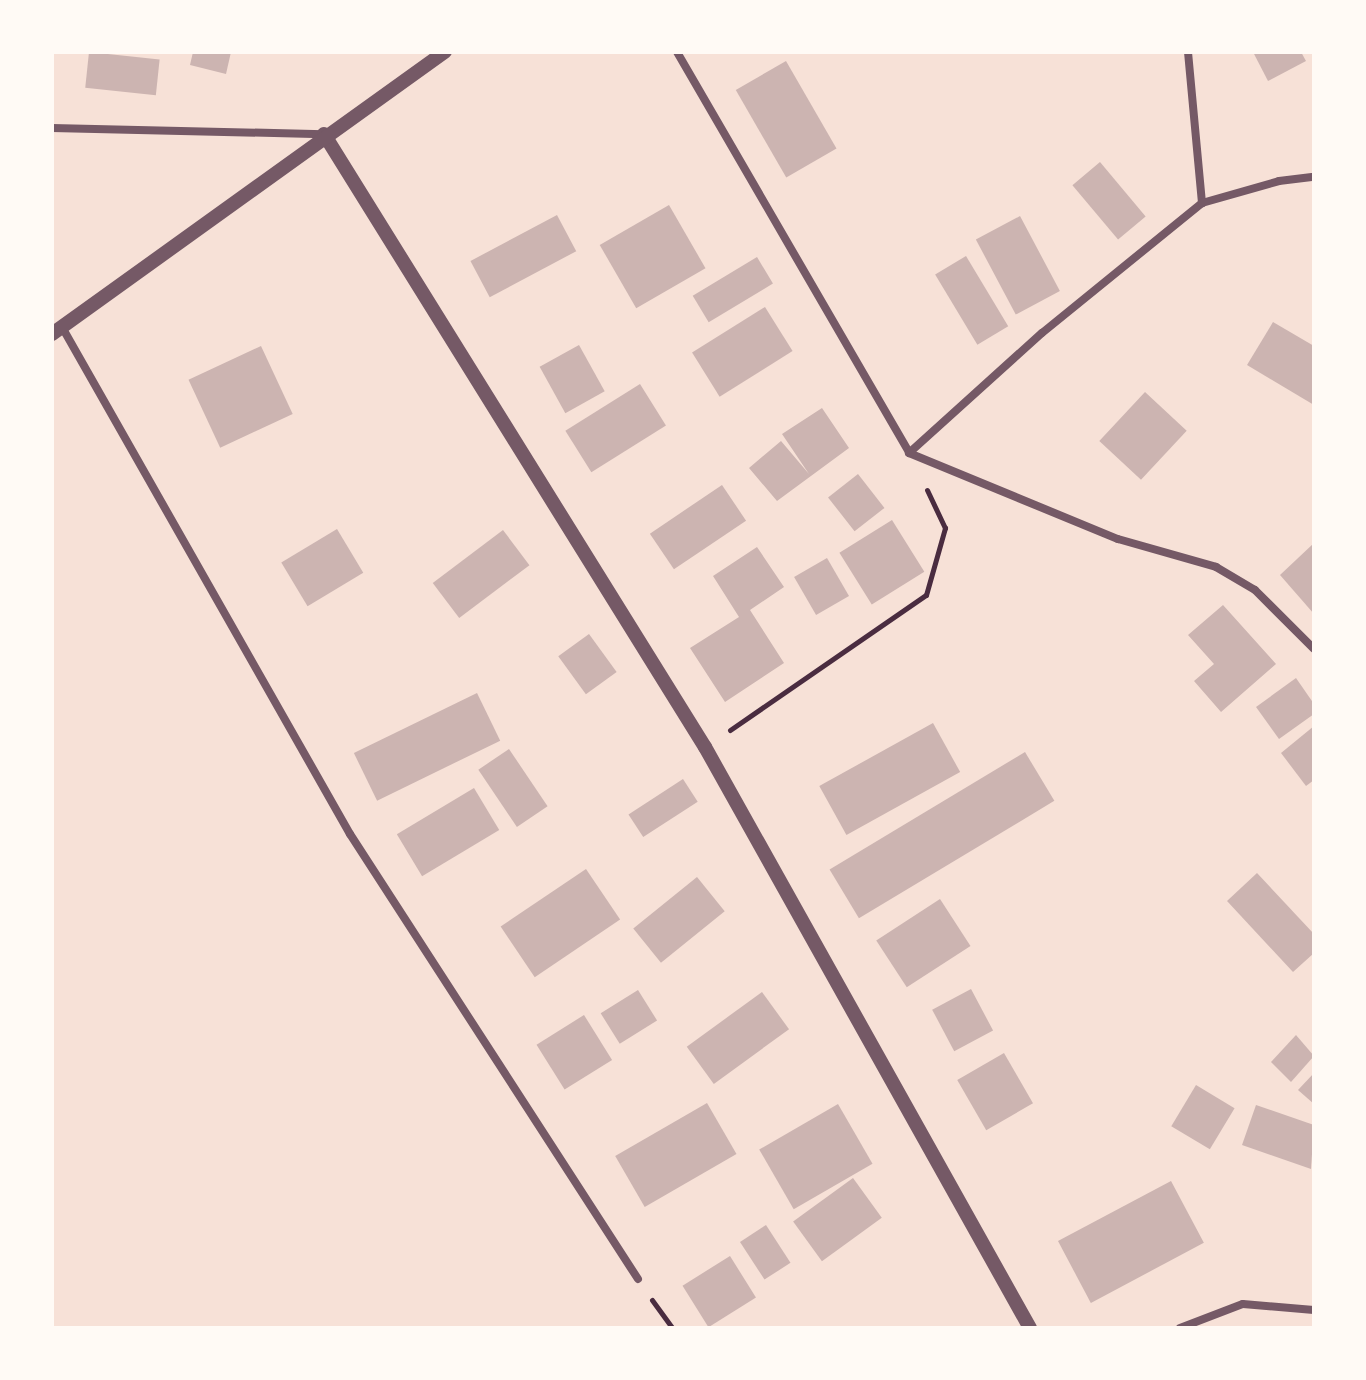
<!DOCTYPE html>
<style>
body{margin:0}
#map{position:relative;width:1366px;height:1380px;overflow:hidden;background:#f7e1d7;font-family:Signika,sans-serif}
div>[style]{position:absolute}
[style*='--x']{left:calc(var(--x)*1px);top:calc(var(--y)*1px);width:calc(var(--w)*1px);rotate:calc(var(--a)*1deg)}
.building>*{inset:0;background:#ccb4b1;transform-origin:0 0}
.path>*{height:5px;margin:-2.5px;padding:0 2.5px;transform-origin:2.5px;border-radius:2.5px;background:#4a2c40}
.minor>*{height:8px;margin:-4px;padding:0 4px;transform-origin:4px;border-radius:4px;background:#755966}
.tertiary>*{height:14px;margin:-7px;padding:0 7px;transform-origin:7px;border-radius:7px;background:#755966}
span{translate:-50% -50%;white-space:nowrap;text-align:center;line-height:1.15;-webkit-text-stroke:7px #fffaf5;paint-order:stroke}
.frame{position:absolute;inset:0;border:54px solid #fffaf5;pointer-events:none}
</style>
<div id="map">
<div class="building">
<div style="left:89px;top:52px;width:71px;height:36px;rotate:6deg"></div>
<div style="clip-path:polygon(193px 52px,231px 52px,226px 74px,190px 65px)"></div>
<div style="clip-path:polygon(1253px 52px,1301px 52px,1306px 61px,1268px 81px)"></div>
<div style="left:786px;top:61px;width:101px;height:58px;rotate:60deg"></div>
<div style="left:1100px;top:162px;width:71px;height:36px;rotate:50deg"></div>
<div style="left:669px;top:205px;width:73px;height:80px;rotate:60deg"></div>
<div style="left:557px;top:215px;width:41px;height:98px;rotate:62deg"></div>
<div style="left:1020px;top:216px;width:85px;height:50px;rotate:62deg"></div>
<div style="left:966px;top:256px;width:82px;height:36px;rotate:59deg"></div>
<div style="left:757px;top:257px;width:31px;height:75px;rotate:59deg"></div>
<div style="left:765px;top:307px;width:52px;height:86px;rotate:58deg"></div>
<div style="clip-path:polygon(1273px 322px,1314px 346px,1314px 405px,1247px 365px)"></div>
<div style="left:579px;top:345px;width:53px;height:45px;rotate:61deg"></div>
<div style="left:261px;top:346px;width:75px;height:80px;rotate:65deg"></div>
<div style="left:640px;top:384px;width:49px;height:88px;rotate:58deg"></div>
<div style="left:1145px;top:392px;width:57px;height:67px;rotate:43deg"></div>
<div style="clip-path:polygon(822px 408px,849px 448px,777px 501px,749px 468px,781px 441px,809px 474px,782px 434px)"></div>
<div style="left:858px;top:474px;width:43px;height:38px;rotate:52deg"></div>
<div style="left:722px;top:485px;width:43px;height:87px;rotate:56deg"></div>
<div style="left:892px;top:520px;width:61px;height:62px;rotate:58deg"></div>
<div style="left:337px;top:529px;width:51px;height:65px;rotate:59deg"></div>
<div style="left:503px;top:530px;width:44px;height:88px;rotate:53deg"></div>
<div style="clip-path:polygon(1314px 543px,1314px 614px,1280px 575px)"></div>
<div style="clip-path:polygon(757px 547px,784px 587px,750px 610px,784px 663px,725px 702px,690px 648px,739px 617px,713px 576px)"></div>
<div style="left:827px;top:558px;width:44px;height:38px;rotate:60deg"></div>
<div style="clip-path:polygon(1223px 605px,1276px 664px,1221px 712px,1194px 681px,1214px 664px,1188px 635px)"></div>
<div style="left:589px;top:634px;width:47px;height:38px;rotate:54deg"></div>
<div style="clip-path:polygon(1296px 678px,1314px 704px,1314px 714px,1279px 739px,1256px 707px)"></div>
<div style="left:477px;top:693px;width:53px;height:137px;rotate:64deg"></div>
<div style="left:933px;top:723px;width:56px;height:130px;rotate:61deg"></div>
<div style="clip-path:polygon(1314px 726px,1314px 780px,1306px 786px,1281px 753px)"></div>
<div style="left:509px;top:749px;width:69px;height:37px;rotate:56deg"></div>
<div style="left:1025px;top:752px;width:57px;height:228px;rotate:59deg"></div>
<div style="left:683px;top:779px;width:27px;height:65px;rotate:57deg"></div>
<div style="left:474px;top:788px;width:49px;height:90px;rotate:59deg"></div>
<div style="left:586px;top:869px;width:61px;height:103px;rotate:56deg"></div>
<div style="clip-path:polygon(1257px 873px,1314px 934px,1314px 953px,1293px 972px,1227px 901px)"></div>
<div style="left:697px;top:877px;width:44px;height:82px;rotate:51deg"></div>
<div style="left:940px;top:899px;width:56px;height:76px;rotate:57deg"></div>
<div style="left:971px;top:989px;width:47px;height:44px;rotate:62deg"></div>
<div style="left:638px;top:990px;width:36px;height:44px;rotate:58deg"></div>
<div style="left:762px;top:992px;width:46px;height:93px;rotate:54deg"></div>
<div style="left:584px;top:1015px;width:53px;height:56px;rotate:58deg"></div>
<div style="clip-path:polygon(1296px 1035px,1314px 1056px,1291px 1082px,1271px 1062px)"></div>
<div style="left:1004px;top:1053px;width:58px;height:54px;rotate:60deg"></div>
<div style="clip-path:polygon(1314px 1073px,1314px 1104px,1298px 1090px)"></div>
<div style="left:1196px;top:1085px;width:45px;height:48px;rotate:31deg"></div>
<div style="left:707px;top:1103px;width:59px;height:106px;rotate:60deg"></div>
<div style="left:838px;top:1104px;width:69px;height:91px;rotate:60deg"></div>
<div style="clip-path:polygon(1256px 1105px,1314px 1125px,1311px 1169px,1242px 1145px)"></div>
<div style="left:853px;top:1178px;width:49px;height:74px;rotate:54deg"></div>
<div style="left:1171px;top:1181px;width:70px;height:128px;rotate:62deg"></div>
<div style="left:766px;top:1225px;width:45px;height:31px;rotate:57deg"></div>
<div style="left:730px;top:1256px;width:49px;height:56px;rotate:58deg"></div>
</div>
<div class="path">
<div style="--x:730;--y:730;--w:238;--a:-34.6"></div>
<div style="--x:926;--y:595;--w:70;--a:-74.2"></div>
<div style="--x:945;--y:528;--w:42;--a:-115.3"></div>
<div style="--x:652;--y:1300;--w:34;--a:54"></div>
</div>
<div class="minor">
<div style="--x:677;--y:52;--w:463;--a:59.9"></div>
<div style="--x:909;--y:453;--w:226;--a:22.4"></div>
<div style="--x:1118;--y:539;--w:102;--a:15.9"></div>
<div style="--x:1216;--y:567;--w:45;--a:30.5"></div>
<div style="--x:1255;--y:590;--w:83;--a:45"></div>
<div style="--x:1188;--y:52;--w:152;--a:84.7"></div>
<div style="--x:52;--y:128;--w:272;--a:1.3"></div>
<div style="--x:62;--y:327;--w:583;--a:60.4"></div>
<div style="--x:350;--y:834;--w:530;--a:57.09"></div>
<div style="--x:909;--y:453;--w:179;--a:-42.1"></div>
<div style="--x:1042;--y:333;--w:206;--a:-39.1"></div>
<div style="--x:1202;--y:203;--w:80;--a:-15.9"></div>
<div style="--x:1279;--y:181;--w:35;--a:-7"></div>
<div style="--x:1180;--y:1328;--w:67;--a:-20.9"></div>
<div style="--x:1243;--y:1304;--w:71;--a:4.8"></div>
</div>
<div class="tertiary">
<div style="--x:324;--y:134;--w:722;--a:58.14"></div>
<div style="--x:705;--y:747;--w:666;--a:60.78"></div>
<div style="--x:52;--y:334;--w:484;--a:-35.7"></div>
</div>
<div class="frame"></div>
</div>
